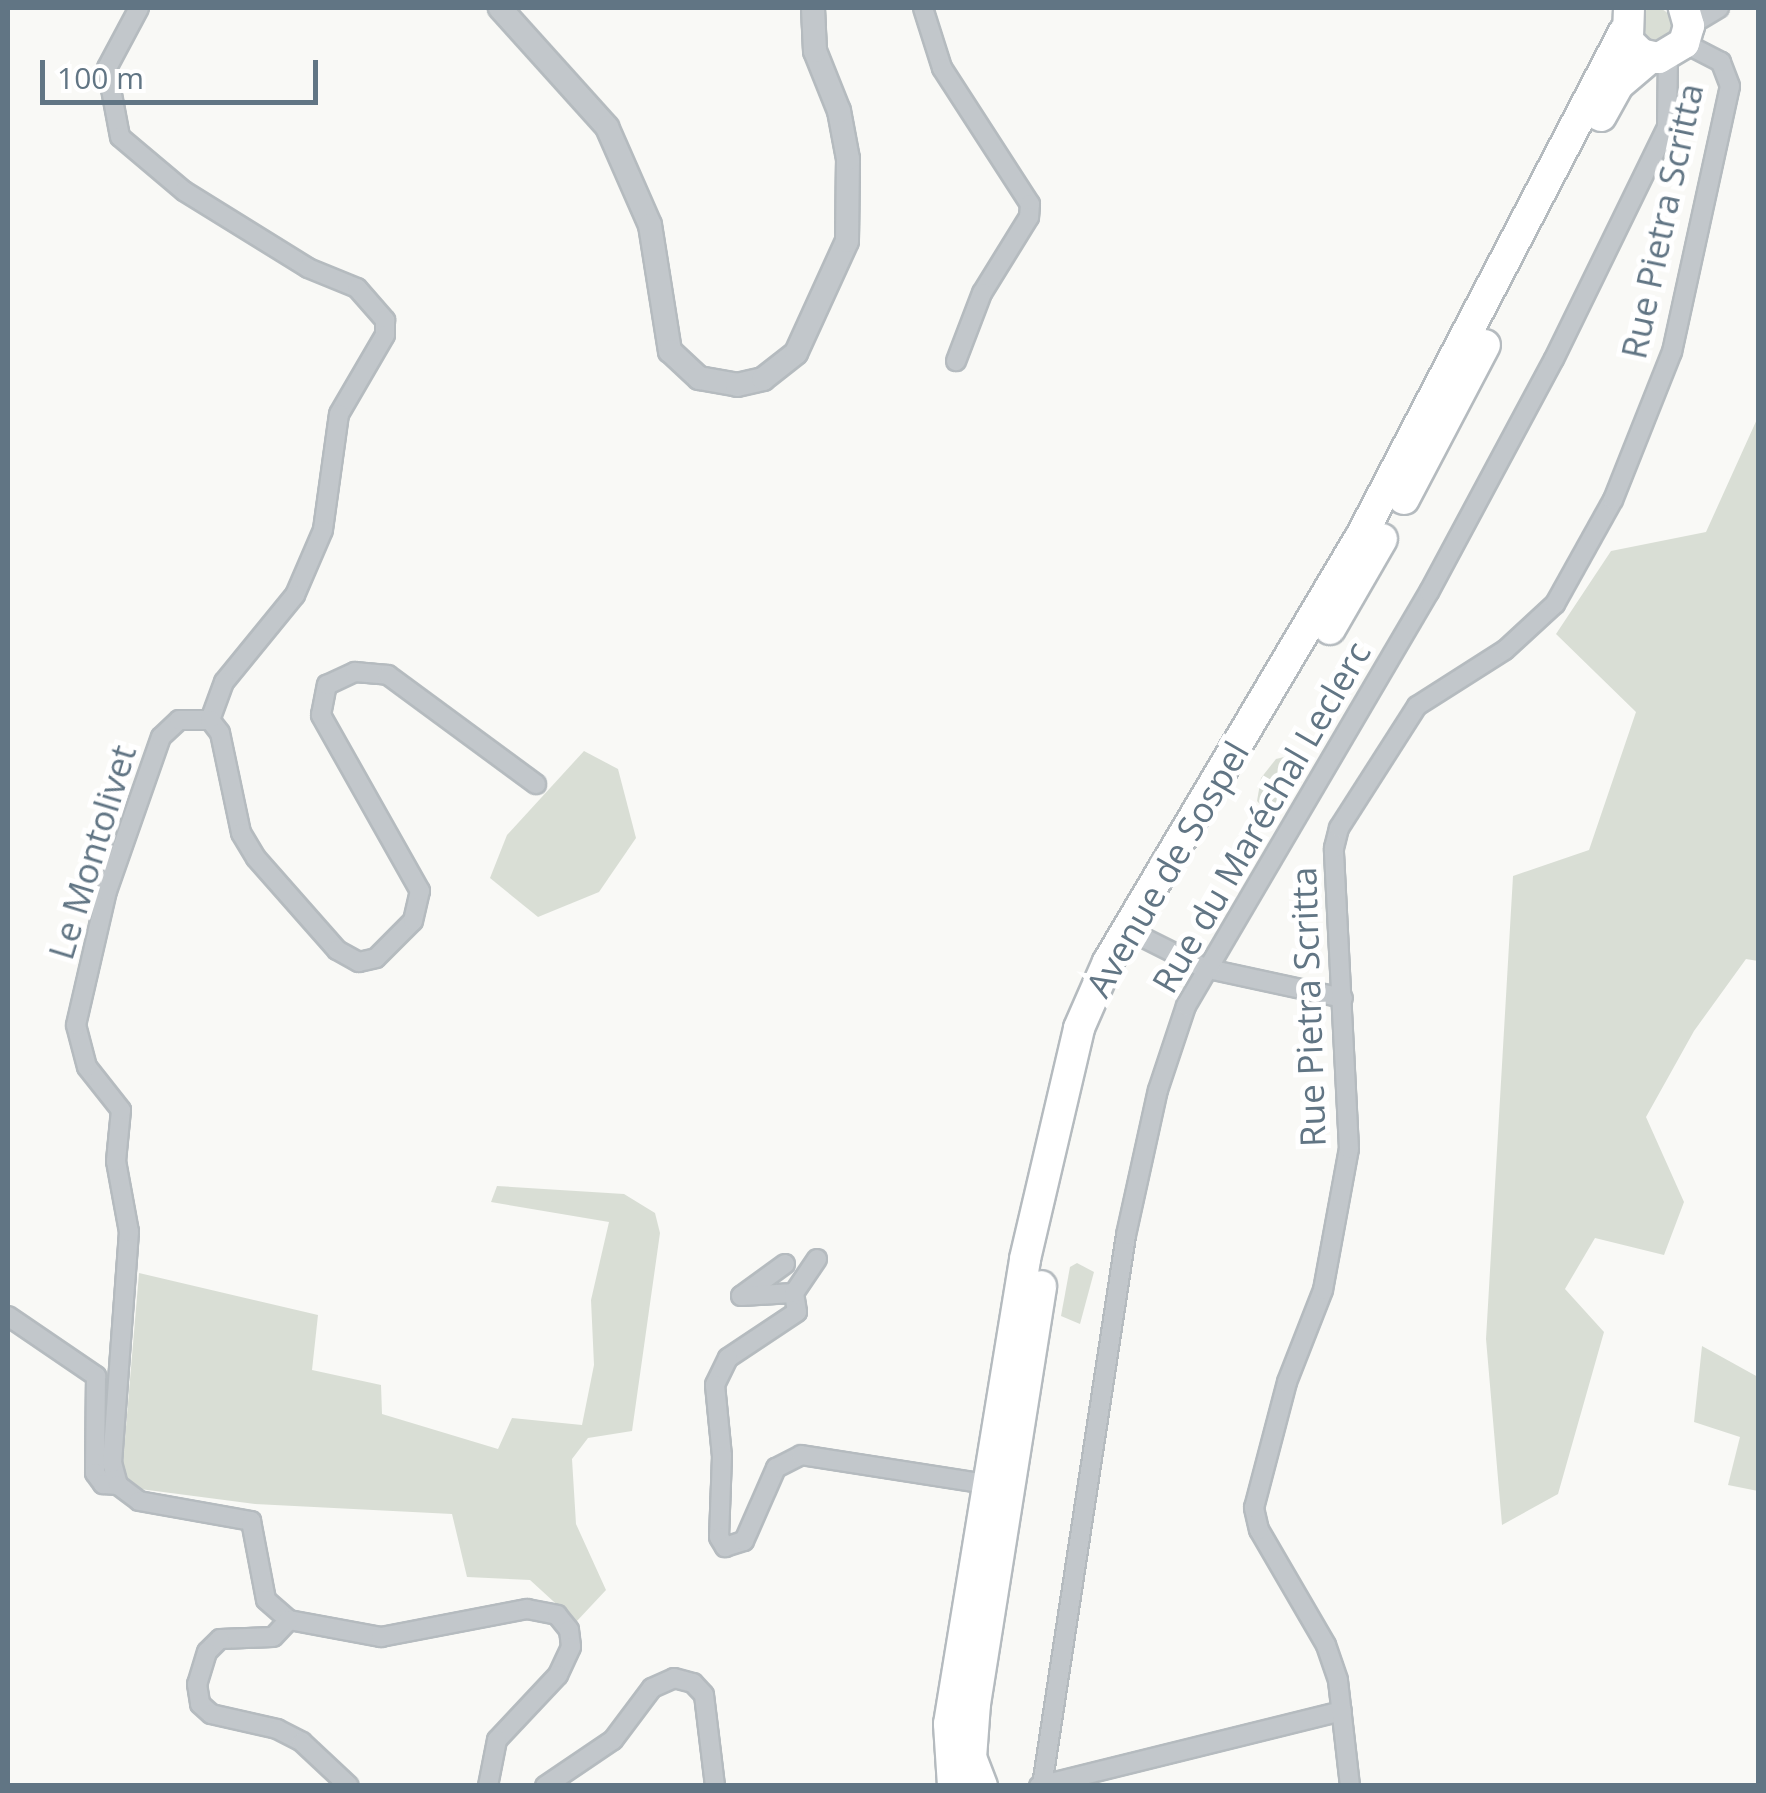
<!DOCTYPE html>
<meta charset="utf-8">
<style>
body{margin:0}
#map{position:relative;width:1766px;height:1793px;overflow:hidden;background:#f9f9f6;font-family:"Open Sans",sans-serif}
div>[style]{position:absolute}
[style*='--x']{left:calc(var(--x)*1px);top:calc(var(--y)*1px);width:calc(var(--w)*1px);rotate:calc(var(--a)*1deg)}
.green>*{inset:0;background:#d9ded5}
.round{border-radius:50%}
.roads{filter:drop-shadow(2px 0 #b5bbbf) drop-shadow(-2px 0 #b5bbbf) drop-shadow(0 2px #b5bbbf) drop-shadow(0 -2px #b5bbbf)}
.minor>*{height:18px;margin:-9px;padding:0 9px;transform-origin:9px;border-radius:9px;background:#c2c7cb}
.tertiary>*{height:22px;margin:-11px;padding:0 11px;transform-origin:11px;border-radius:11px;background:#c2c7cb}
.primary>*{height:30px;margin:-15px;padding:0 15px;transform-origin:15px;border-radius:15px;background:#fff}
span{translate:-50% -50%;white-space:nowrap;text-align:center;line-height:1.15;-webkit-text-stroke:10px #fff;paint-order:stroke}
.street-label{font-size:35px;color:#617584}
.frame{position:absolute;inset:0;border:10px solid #617584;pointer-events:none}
.scale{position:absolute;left:40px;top:60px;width:278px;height:45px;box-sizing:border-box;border:5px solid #617584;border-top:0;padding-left:12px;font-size:30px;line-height:35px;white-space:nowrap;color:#617584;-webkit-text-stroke:8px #fff;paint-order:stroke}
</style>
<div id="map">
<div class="green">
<div class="round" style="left:1637px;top:8px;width:36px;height:36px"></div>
<div style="clip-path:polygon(1758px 417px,1758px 961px,1746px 959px,1694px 1031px,1646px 1117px,1684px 1202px,1664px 1255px,1595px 1238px,1565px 1289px,1604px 1332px,1558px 1494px,1502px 1525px,1486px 1339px,1513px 876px,1589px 850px,1636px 712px,1556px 634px,1611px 551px,1706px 532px)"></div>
<div style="clip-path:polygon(584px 751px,618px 769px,636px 838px,599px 892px,538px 917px,490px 878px,507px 835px)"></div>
<div style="clip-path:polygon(1292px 755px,1302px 781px,1285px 806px,1268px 813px,1257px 801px,1261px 778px,1276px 759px)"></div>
<div style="clip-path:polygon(497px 1186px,624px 1194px,655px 1213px,660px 1233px,632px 1431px,588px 1438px,572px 1459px,576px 1524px,606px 1590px,576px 1622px,530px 1580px,467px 1577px,452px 1514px,255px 1504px,140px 1489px,122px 1474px,139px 1273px,318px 1315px,312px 1370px,381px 1385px,382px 1414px,498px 1449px,512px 1418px,582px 1425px,594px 1365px,591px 1300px,609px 1222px,491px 1202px)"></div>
<div style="clip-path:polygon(1077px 1263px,1094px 1272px,1080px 1324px,1061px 1316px,1070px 1267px)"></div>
<div style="clip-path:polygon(1702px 1346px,1758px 1377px,1758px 1491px,1728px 1485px,1740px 1437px,1694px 1422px)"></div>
</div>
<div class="roads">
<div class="minor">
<div style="--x:139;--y:8;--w:68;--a:118.1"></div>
<div style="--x:107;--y:68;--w:70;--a:79.3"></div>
<div style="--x:120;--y:137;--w:84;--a:40.2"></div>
<div style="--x:184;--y:191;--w:146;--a:31.8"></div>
<div style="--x:308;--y:268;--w:53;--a:22.2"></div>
<div style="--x:357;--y:288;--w:43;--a:48.8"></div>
<div style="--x:385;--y:320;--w:15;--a:90"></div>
<div style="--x:385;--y:335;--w:91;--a:120.2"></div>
<div style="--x:339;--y:414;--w:117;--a:97.9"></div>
<div style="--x:323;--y:530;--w:71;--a:113.3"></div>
<div style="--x:295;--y:595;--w:112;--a:129.2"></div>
<div style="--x:224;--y:682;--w:40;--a:110.2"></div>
<div style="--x:923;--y:8;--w:63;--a:72.4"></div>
<div style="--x:942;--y:68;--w:162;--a:57.1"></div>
<div style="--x:1030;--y:204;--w:13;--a:94"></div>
<div style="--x:1029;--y:217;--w:89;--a:121.7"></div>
<div style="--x:982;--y:293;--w:73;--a:110.9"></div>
<div style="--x:1689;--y:26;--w:35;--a:-31"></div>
<div style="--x:1146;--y:939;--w:65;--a:26.6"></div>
<div style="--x:1204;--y:968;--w:142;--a:12.2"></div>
<div style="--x:785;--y:1264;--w:54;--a:144"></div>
<div style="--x:741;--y:1296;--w:53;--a:-3.2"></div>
<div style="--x:794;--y:1293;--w:19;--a:81"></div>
<div style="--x:797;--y:1312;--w:83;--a:146.3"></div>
<div style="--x:728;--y:1358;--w:30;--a:116"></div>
<div style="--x:715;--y:1385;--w:71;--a:84.4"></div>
<div style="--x:722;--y:1456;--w:81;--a:92.1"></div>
<div style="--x:719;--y:1537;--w:12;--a:59"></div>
<div style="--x:725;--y:1547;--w:20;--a:-18"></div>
<div style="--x:744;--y:1541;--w:80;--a:-66.3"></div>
<div style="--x:776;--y:1468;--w:28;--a:-27"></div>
<div style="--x:801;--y:1455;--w:194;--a:8.9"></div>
<div style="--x:794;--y:1293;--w:41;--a:-55.9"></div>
<div style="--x:8;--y:1316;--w:107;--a:34.3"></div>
<div style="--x:96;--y:1376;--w:97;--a:90.6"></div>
<div style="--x:95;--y:1473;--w:14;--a:54"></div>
<div style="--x:103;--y:1484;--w:15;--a:4"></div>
<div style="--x:118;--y:1485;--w:23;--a:-105"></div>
<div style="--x:112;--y:1463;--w:232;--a:-85.8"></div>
<div style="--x:129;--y:1232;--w:72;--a:-100.4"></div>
<div style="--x:116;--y:1161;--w:51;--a:-84.4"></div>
<div style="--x:121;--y:1110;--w:55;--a:-128.3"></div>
<div style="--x:87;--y:1067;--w:43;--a:-104.7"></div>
<div style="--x:76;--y:1025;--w:138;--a:-77"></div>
<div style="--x:107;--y:891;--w:163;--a:-70.7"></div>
<div style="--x:161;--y:737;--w:25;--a:-43"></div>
<div style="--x:179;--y:720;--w:31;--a:0"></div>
<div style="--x:210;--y:720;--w:16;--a:52"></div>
<div style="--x:220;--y:733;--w:102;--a:78.1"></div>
<div style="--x:241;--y:833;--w:29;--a:59"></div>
<div style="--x:256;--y:858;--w:123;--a:48.6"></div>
<div style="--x:337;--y:950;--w:25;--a:29"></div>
<div style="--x:359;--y:962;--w:17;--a:-13"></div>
<div style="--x:376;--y:958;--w:52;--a:-45"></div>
<div style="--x:413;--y:921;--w:31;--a:-77"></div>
<div style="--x:420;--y:891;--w:202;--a:-119.4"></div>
<div style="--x:321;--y:715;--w:31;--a:-79"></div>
<div style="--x:327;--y:685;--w:31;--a:-25"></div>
<div style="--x:355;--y:672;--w:33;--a:5"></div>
<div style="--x:388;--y:675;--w:184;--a:36.4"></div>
<div style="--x:118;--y:1485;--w:26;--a:37"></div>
<div style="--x:139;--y:1501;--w:114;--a:10.1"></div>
<div style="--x:251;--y:1521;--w:80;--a:79.2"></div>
<div style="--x:266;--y:1600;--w:30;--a:41"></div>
<div style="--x:289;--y:1620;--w:94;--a:10.5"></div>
<div style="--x:381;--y:1637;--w:149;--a:-10.9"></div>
<div style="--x:527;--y:1609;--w:31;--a:11"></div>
<div style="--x:557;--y:1615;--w:19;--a:51"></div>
<div style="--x:569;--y:1630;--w:17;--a:83"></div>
<div style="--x:571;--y:1647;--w:31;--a:115"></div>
<div style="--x:558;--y:1675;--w:89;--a:133.2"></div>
<div style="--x:497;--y:1740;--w:47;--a:101.1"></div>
<div style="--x:289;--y:1620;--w:23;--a:133"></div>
<div style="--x:273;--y:1637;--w:53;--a:177.8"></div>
<div style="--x:220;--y:1639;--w:18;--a:135"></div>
<div style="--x:207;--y:1652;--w:34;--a:107"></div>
<div style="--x:197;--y:1684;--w:20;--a:81"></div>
<div style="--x:200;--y:1704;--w:15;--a:42"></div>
<div style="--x:211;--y:1714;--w:68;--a:12.8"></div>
<div style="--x:277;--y:1729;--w:28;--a:27"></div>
<div style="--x:302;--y:1742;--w:64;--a:43.1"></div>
<div style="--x:545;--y:1786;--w:82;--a:-34.1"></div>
<div style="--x:613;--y:1740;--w:65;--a:-53.1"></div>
<div style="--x:652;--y:1688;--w:24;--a:-24"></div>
<div style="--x:674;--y:1678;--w:20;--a:15"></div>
<div style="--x:693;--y:1683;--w:16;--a:47"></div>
<div style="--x:704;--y:1695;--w:92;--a:83.1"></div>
<div style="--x:1039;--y:1786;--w:312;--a:-13.9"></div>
<div style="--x:1042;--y:1786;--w:557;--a:-81.33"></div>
<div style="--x:1126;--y:1235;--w:148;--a:-77.6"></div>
<div style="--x:1158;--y:1090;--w:89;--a:-71.6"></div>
<div style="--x:1186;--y:1006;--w:480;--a:-59.6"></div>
<div style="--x:1429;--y:592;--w:264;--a:-61.8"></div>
<div style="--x:1554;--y:359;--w:258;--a:-64"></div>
<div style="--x:1667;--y:127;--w:71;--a:-89.2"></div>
<div style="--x:1350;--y:1786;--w:107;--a:-96.5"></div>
<div style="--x:1338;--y:1680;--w:37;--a:-109"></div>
<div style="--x:1326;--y:1645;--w:133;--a:-120.2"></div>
<div style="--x:1259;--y:1530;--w:23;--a:-103"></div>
<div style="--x:1254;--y:1508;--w:130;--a:-75.3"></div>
<div style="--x:1287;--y:1382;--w:99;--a:-68.6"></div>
<div style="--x:1323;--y:1290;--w:143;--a:-79.6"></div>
<div style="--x:1349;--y:1149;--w:301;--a:-92.9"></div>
<div style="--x:1334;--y:848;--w:21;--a:-76"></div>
<div style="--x:1339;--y:828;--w:145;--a:-57.4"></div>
<div style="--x:1417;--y:706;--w:104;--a:-32.5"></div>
<div style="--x:1505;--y:650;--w:68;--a:-42.6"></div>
<div style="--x:1555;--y:604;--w:119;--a:-60.9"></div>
<div style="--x:1613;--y:500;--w:159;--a:-68.3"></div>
<div style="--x:1672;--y:352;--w:272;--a:-77.7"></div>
<div style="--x:1730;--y:86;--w:26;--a:-111"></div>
<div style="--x:1721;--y:62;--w:42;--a:-152.8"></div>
</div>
<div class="tertiary">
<div style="--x:500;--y:8;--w:160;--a:48"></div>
<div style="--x:607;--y:127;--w:107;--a:66.3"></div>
<div style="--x:650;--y:225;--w:128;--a:81"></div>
<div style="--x:670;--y:351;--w:40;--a:43"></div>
<div style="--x:699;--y:378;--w:39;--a:10"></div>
<div style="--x:737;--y:385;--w:27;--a:-13"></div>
<div style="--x:763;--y:379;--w:42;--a:-38.2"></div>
<div style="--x:796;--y:353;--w:123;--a:-65.5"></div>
<div style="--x:847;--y:241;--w:82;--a:-89.3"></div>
<div style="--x:848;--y:159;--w:49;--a:-100.6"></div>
<div style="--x:839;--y:111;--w:65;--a:-111.8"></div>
<div style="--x:815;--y:51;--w:43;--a:-92.7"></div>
</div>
<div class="primary">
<div style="--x:1629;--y:8;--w:33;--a:92"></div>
<div style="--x:1628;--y:41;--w:18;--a:45"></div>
<div style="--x:1641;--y:54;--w:18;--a:13"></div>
<div style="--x:1659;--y:58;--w:29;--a:-31"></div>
<div style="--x:1684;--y:43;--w:18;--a:-74"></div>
<div style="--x:1689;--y:26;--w:19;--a:-106"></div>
<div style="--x:1601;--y:116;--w:35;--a:-61"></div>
<div style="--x:1618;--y:85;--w:42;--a:-40.2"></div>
<div style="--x:1404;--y:499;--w:174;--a:-62.3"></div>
<div style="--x:1330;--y:629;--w:104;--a:-60"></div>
<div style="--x:953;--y:1786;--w:62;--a:-93.7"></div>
<div style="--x:949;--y:1724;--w:471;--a:-80.7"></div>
<div style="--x:1025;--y:1259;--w:237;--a:-76.8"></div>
<div style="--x:1079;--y:1028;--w:72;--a:-66.3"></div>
<div style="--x:1108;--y:962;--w:491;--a:-59.3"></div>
<div style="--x:1359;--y:540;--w:573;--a:-62.45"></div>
<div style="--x:982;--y:1786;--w:30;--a:-111"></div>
<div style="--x:971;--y:1758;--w:54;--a:-85.8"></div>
<div style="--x:975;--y:1704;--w:423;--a:-81"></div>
</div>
</div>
<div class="street-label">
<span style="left:1662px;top:221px;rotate:-78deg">Rue Pietra Scritta</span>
<span style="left:1261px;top:817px;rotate:-60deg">Rue du Maréchal Leclerc</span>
<span style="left:92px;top:852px;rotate:-73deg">Le Montolivet</span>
<span style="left:1167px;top:869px;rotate:-60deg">Avenue de Sospel</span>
<span style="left:1308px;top:1007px;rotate:-92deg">Rue Pietra Scritta</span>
</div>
<div class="frame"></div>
<div class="scale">100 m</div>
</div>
